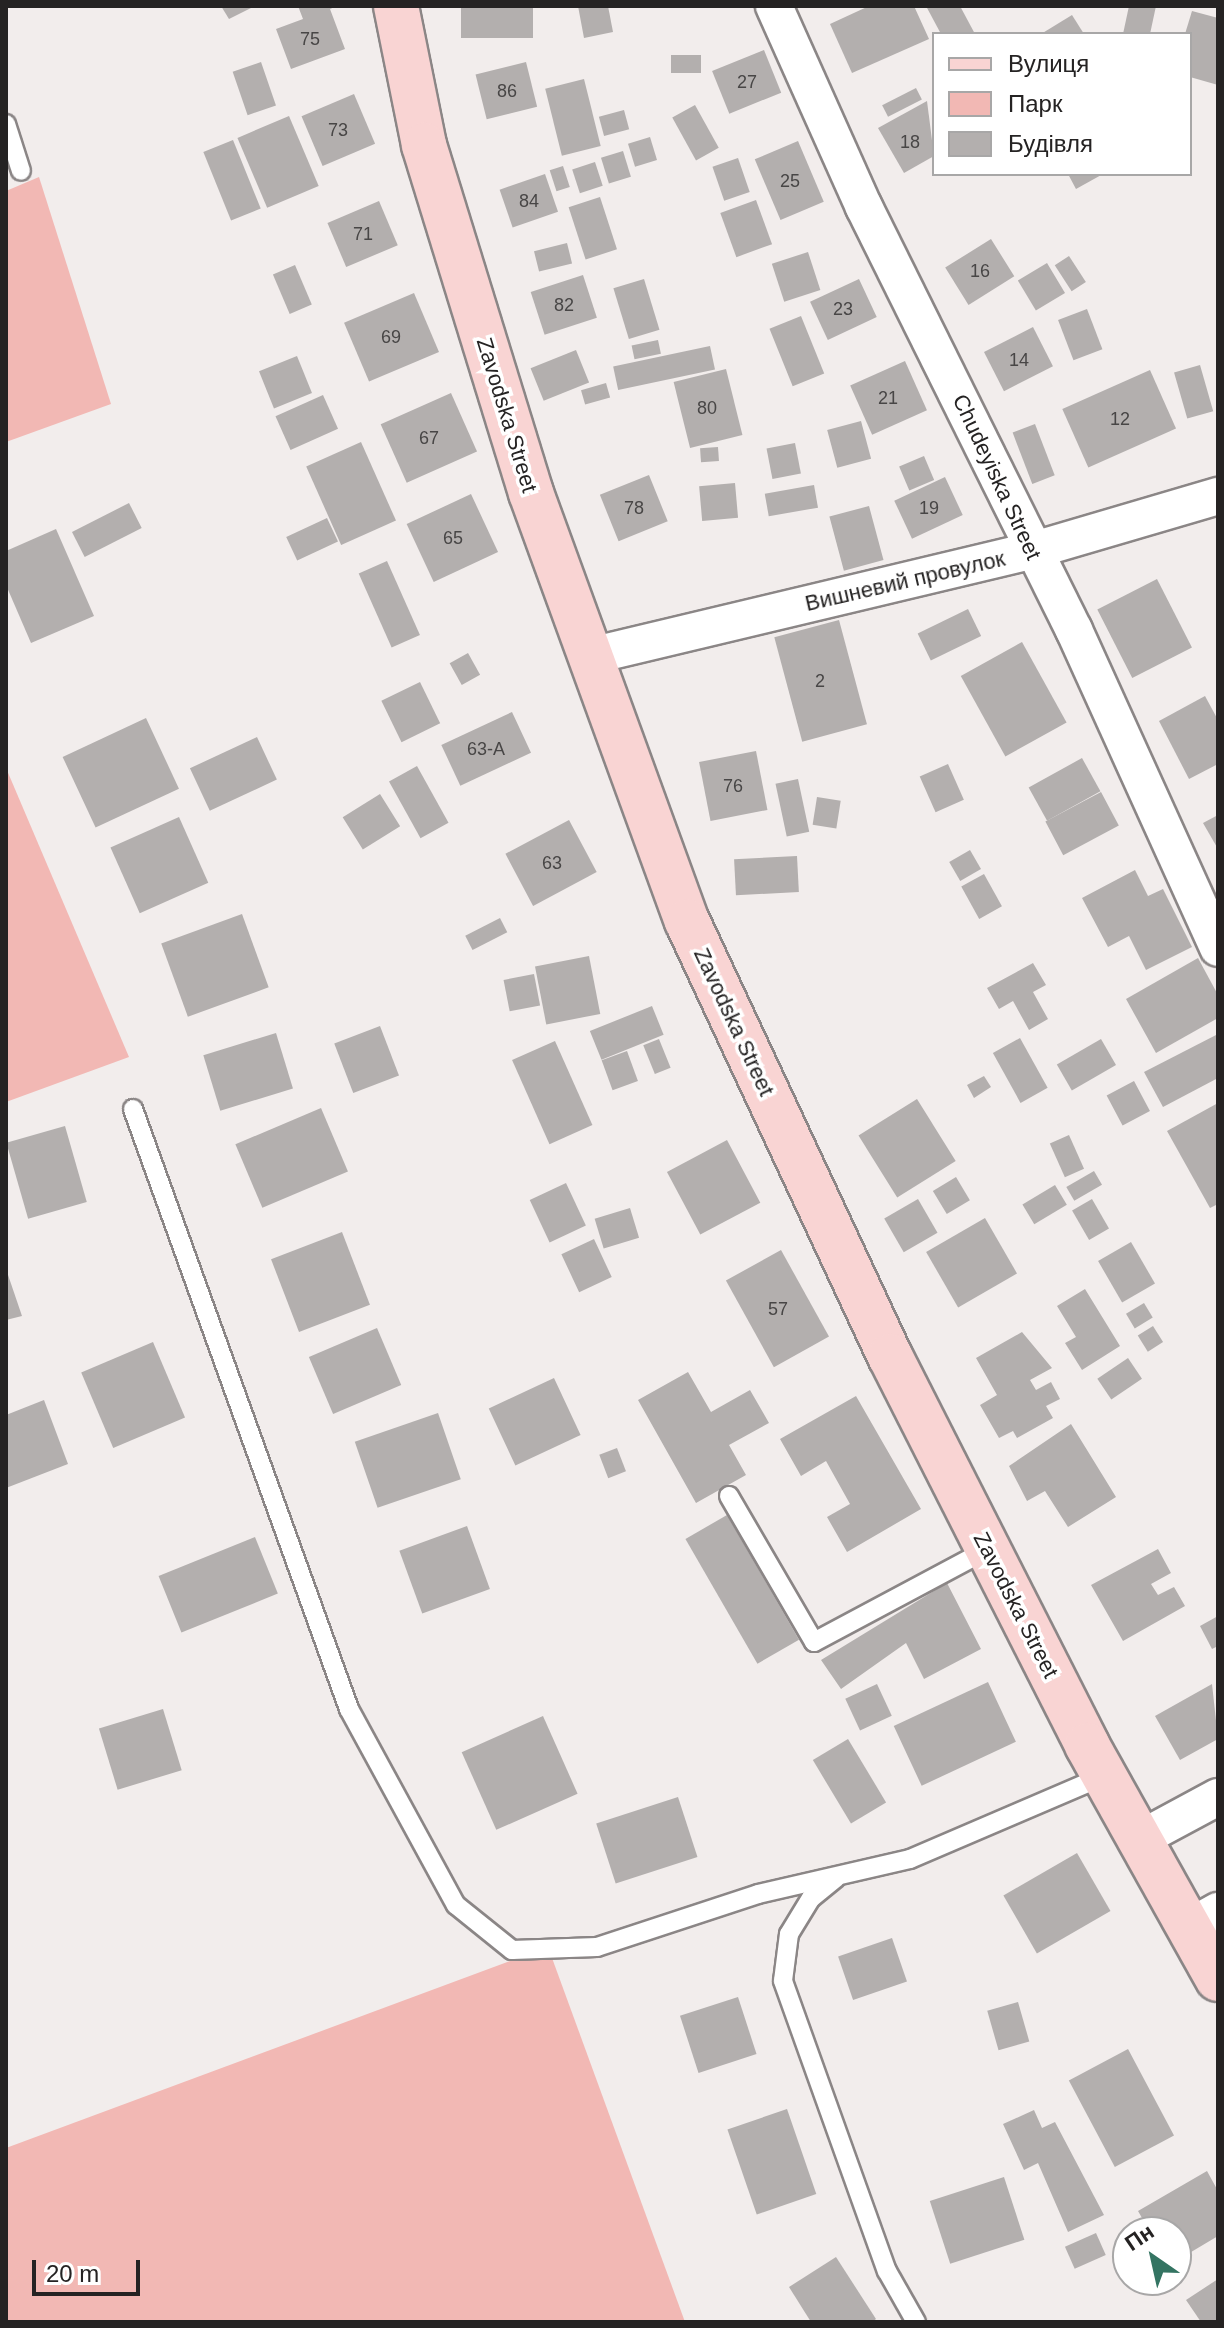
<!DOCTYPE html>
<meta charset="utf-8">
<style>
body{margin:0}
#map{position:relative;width:1224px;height:2328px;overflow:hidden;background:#f2edec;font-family:Arial,sans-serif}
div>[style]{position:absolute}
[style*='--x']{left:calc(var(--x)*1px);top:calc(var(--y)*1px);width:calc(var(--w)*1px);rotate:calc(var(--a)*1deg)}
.green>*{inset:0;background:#f2b8b4}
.building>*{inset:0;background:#b3afae;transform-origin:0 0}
.roads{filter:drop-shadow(2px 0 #8b8686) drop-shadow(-2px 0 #8b8686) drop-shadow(0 2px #8b8686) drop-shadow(0 -2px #8b8686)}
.service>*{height:18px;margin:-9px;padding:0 9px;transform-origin:9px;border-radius:9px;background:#fff}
.minor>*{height:36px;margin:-18px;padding:0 18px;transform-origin:18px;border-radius:18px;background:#fff}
.secondary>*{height:44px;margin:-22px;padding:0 22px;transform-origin:22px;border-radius:22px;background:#f9d4d3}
span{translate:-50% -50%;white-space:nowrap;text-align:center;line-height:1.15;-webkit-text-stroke:7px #fff;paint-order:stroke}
.number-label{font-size:18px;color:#484646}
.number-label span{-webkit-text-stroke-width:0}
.street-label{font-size:22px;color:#252323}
.frame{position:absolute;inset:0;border:8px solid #252323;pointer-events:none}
.legend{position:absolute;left:932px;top:32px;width:260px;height:144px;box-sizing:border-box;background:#fff;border:2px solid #a8a7a7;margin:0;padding:10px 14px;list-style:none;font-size:24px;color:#252323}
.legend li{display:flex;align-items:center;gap:16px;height:40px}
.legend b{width:40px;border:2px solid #a8a7a7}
.north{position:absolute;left:1112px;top:2216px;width:80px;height:80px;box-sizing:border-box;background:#fff;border:2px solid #a8a7a7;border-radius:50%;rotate:326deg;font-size:22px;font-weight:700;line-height:32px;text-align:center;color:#252323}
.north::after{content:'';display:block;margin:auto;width:28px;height:36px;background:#347462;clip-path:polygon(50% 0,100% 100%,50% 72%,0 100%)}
.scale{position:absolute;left:32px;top:2260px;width:108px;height:36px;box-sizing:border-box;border:4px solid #252323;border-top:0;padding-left:10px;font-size:24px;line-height:28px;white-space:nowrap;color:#252323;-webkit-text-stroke:6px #fff;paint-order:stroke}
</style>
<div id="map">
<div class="green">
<div style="clip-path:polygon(39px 177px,111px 404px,6px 442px,6px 191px)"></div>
<div style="clip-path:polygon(6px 768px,129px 1057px,6px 1102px)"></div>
<div style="clip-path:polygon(548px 1947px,685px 2322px,6px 2322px,6px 2148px)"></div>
</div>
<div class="building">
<div style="clip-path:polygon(221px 6px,255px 6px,229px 19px)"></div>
<div style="clip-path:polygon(298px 6px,337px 6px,330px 9px,345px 49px,291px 69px,276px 29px,303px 19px)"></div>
<div style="left:461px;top:6px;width:72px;height:32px"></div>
<div style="clip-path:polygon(578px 6px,608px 6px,613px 32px,584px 38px)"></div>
<div style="clip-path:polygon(869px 6px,914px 6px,929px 39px,852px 73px,830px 24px)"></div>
<div style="clip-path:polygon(926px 6px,960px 6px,975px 34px,941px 34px)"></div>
<div style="clip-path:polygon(1129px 6px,1156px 6px,1150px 34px,1123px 34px)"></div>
<div style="clip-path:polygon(1192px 11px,1218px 18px,1218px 85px,1190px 77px,1185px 34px)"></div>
<div style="clip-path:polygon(1072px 15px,1084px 34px,1041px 34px)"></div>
<div style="left:764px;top:50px;width:46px;height:56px;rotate:68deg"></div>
<div style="left:671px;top:55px;width:30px;height:18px"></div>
<div style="left:261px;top:62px;width:46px;height:30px;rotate:71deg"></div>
<div style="left:526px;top:62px;width:46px;height:52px;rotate:76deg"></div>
<div style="left:584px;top:79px;width:69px;height:40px;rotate:76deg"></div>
<div style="left:916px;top:88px;width:13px;height:38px;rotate:63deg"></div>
<div style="left:354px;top:94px;width:54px;height:57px;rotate:67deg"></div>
<div style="clip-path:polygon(927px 101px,934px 156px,904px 173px,878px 128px)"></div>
<div style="left:695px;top:105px;width:49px;height:26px;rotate:61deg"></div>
<div style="left:624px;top:110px;width:20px;height:26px;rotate:75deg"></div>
<div style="left:289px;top:116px;width:76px;height:56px;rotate:67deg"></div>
<div style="left:650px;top:137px;width:24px;height:23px;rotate:73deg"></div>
<div style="left:233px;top:140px;width:74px;height:32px;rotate:68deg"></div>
<div style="left:798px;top:141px;width:66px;height:47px;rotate:67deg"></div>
<div style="left:623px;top:151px;width:27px;height:23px;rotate:73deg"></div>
<div style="left:738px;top:158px;width:36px;height:27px;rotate:71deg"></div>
<div style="left:595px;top:162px;width:25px;height:24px;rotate:72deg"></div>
<div style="left:563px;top:166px;width:22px;height:14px;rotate:72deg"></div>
<div style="left:545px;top:174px;width:40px;height:48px;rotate:71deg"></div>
<div style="clip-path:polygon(1068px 174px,1103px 174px,1076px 189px)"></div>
<div style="left:600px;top:197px;width:55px;height:33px;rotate:72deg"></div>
<div style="left:756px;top:200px;width:47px;height:38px;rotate:70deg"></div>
<div style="left:379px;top:201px;width:48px;height:56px;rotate:67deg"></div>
<div style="left:991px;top:239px;width:44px;height:54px;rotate:58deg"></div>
<div style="left:567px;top:243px;width:21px;height:34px;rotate:76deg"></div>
<div style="left:808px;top:252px;width:40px;height:38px;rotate:72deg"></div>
<div style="left:1069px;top:256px;width:31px;height:17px;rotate:57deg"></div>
<div style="left:1047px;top:263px;width:35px;height:34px;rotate:59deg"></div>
<div style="left:295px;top:265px;width:43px;height:24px;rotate:67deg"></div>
<div style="left:583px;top:275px;width:45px;height:55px;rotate:72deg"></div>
<div style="left:644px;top:279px;width:53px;height:32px;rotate:73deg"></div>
<div style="left:859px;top:279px;width:42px;height:54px;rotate:65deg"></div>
<div style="left:414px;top:293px;width:64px;height:76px;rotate:67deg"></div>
<div style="left:1087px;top:309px;width:43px;height:31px;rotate:69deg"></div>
<div style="left:801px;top:316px;width:62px;height:34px;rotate:68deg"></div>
<div style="left:1033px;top:327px;width:44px;height:55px;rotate:63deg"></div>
<div style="left:658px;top:340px;width:14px;height:27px;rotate:78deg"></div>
<div style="left:710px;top:346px;width:24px;height:99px;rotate:78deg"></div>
<div style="left:576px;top:350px;width:35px;height:49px;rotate:68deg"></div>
<div style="left:297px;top:356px;width:40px;height:41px;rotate:68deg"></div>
<div style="left:905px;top:361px;width:54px;height:60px;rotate:66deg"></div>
<div style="left:1200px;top:365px;width:48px;height:27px;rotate:74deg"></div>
<div style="left:726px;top:369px;width:68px;height:54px;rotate:76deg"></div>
<div style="left:1150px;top:370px;width:64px;height:96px;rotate:66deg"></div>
<div style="left:606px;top:383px;width:15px;height:26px;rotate:74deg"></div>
<div style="left:451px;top:393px;width:64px;height:77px;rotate:66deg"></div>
<div style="left:323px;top:395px;width:37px;height:52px;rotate:66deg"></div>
<div style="left:861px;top:421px;width:39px;height:35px;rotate:75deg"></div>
<div style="left:1035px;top:424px;width:55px;height:24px;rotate:69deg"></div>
<div style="left:361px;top:442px;width:86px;height:60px;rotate:66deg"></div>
<div style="left:795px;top:443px;width:31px;height:29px;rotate:79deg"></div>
<div style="left:718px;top:447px;width:14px;height:18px;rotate:86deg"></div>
<div style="left:924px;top:456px;width:26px;height:27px;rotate:67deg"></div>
<div style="left:649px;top:475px;width:50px;height:53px;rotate:68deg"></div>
<div style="left:945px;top:477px;width:42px;height:56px;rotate:65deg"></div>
<div style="left:735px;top:483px;width:35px;height:36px;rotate:85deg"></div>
<div style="left:814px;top:485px;width:23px;height:50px;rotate:80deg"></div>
<div style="left:471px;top:494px;width:64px;height:71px;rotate:65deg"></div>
<div style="left:129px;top:503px;width:28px;height:64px;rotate:63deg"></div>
<div style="left:869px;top:506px;width:56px;height:41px;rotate:75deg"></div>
<div style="left:327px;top:518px;width:26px;height:45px;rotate:65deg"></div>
<div style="clip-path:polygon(56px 529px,94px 616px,31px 643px,6px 585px,6px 551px)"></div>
<div style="left:387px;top:561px;width:81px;height:31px;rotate:66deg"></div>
<div style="left:1157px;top:579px;width:77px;height:67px;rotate:63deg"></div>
<div style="left:968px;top:609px;width:30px;height:56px;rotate:64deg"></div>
<div style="left:839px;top:620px;width:108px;height:67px;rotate:75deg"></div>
<div style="left:1022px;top:642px;width:92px;height:70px;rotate:61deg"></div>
<div style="left:468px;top:653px;width:25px;height:21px;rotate:61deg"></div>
<div style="left:420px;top:682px;width:46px;height:43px;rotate:64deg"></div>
<div style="clip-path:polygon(1205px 696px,1218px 720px,1218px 764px,1189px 779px,1159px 721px)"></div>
<div style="left:512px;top:712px;width:45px;height:78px;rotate:65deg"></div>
<div style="left:146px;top:718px;width:78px;height:92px;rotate:65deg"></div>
<div style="left:257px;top:737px;width:47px;height:74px;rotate:65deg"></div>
<div style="left:756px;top:751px;width:60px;height:58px;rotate:79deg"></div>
<div style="left:1082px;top:758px;width:38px;height:61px;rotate:61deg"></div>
<div style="left:948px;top:764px;width:39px;height:31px;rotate:66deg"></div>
<div style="left:417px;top:766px;width:65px;height:32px;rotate:61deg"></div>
<div style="left:798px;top:779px;width:54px;height:23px;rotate:78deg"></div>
<div style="left:1101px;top:792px;width:38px;height:63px;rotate:62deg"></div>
<div style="left:380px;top:794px;width:38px;height:44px;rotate:58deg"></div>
<div style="left:817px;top:797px;width:24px;height:28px;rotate:9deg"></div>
<div style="clip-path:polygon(1218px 815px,1218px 849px,1203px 823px)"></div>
<div style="left:179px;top:817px;width:72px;height:75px;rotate:66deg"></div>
<div style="left:569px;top:820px;width:59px;height:72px;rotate:62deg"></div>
<div style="left:970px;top:850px;width:22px;height:24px;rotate:60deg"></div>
<div style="left:797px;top:856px;width:36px;height:63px;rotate:87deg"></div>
<div style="clip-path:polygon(1135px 870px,1148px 896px,1163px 889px,1192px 947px,1146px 970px,1129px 936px,1108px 947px,1082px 898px)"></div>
<div style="left:984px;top:874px;width:37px;height:26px;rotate:61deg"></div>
<div style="left:242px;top:914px;width:78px;height:86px;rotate:70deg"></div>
<div style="left:500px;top:918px;width:16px;height:39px;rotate:63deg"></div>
<div style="left:589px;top:956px;width:59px;height:55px;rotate:79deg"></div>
<div style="clip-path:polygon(1198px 958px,1218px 995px,1218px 1018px,1156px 1053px,1126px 999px)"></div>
<div style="clip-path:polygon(1033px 963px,1046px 985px,1033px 992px,1048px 1019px,1029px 1030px,1013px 1001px,999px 1009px,987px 988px)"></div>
<div style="left:534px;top:974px;width:32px;height:31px;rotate:79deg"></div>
<div style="left:652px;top:1006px;width:31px;height:67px;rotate:68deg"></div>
<div style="left:380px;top:1026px;width:53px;height:49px;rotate:69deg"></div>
<div style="left:276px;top:1033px;width:58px;height:76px;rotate:73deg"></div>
<div style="clip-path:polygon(1218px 1034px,1218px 1078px,1163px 1107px,1144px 1072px)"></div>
<div style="left:1020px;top:1038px;width:57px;height:31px;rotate:61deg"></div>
<div style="left:659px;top:1039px;width:31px;height:17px;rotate:68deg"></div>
<div style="left:1101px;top:1039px;width:30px;height:51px;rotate:60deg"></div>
<div style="left:555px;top:1041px;width:92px;height:47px;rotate:66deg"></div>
<div style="left:627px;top:1051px;width:32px;height:27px;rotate:70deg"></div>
<div style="clip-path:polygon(984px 1076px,991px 1087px,974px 1098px,967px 1085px)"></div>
<div style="left:1134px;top:1081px;width:34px;height:31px;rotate:62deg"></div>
<div style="left:917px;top:1099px;width:73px;height:69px;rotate:58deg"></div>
<div style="clip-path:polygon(1218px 1103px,1218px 1204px,1210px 1208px,1167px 1131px)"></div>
<div style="left:321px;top:1108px;width:69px;height:93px;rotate:67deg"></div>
<div style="left:65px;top:1126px;width:79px;height:61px;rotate:74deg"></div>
<div style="left:1069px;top:1135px;width:37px;height:21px;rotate:66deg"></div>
<div style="left:727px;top:1140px;width:71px;height:68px;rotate:62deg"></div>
<div style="left:1094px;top:1171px;width:16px;height:32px;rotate:60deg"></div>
<div style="left:956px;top:1177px;width:27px;height:27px;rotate:59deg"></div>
<div style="left:566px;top:1183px;width:47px;height:40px;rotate:65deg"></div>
<div style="left:1055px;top:1185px;width:23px;height:38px;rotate:59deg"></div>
<div style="left:918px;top:1199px;width:39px;height:39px;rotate:60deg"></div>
<div style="left:1092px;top:1199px;width:34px;height:23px;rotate:60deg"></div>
<div style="left:630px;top:1208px;width:31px;height:37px;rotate:73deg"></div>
<div style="left:985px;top:1218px;width:64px;height:68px;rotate:60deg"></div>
<div style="left:342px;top:1232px;width:78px;height:76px;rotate:69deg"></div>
<div style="left:594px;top:1239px;width:42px;height:36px;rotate:65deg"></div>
<div style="left:1131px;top:1242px;width:48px;height:38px;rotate:60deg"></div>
<div style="left:781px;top:1250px;width:99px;height:63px;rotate:61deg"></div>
<div style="clip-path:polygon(6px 1269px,22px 1316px,6px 1320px)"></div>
<div style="clip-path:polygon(1085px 1289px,1120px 1346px,1082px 1370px,1065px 1343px,1076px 1337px,1057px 1306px)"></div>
<div style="left:1144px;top:1303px;width:17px;height:21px;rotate:59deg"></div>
<div style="left:1153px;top:1326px;width:19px;height:18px;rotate:58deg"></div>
<div style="left:377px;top:1328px;width:62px;height:74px;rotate:67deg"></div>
<div style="clip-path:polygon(1022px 1332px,1052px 1368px,1030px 1380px,1036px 1390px,1051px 1382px,1060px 1399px,1046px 1406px,1053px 1418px,1017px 1438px,1013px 1431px,999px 1438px,980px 1405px,997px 1395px,976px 1358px)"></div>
<div style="left:153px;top:1342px;width:82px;height:78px;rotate:67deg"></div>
<div style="left:1128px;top:1358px;width:25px;height:37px;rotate:56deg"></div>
<div style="clip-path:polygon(688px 1372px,711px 1412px,750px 1390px,769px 1423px,729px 1445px,746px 1475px,696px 1503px,638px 1400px)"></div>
<div style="left:554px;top:1378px;width:63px;height:72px;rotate:65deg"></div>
<div style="clip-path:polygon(856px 1396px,921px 1509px,847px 1552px,827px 1517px,850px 1504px,826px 1461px,801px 1476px,780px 1439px)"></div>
<div style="clip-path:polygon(44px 1400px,68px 1464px,6px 1488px,6px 1415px)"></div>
<div style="left:438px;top:1413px;width:70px;height:88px;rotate:71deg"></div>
<div style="clip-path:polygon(1071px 1424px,1116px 1497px,1068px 1527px,1045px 1491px,1027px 1501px,1009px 1466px)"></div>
<div style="left:617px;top:1448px;width:25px;height:19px;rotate:69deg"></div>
<div style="left:727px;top:1515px;width:144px;height:48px;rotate:60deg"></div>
<div style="left:467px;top:1526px;width:67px;height:72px;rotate:70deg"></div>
<div style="left:255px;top:1537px;width:61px;height:104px;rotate:68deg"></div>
<div style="clip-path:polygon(1158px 1549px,1171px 1573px,1151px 1584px,1158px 1595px,1174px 1587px,1185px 1606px,1123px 1641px,1091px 1585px)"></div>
<div style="clip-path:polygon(947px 1583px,981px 1649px,924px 1679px,906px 1643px,841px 1689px,821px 1660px)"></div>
<div style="clip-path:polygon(1218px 1616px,1218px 1646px,1212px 1649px,1200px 1626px)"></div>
<div style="left:988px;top:1682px;width:66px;height:104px;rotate:65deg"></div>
<div style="left:877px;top:1684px;width:35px;height:35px;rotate:65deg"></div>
<div style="clip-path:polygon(1212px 1684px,1218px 1739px,1180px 1760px,1155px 1716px)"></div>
<div style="left:163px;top:1709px;width:64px;height:67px;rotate:73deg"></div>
<div style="left:543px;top:1716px;width:85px;height:89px;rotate:66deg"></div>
<div style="left:848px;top:1739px;width:74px;height:41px;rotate:59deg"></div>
<div style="left:678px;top:1797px;width:63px;height:86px;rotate:72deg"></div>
<div style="left:1077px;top:1853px;width:67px;height:85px;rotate:60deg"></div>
<div style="left:892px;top:1938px;width:46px;height:57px;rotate:71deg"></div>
<div style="left:738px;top:1997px;width:60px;height:61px;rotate:72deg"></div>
<div style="left:1018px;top:2002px;width:41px;height:32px;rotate:74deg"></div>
<div style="left:1128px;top:2049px;width:98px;height:67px;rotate:62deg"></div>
<div style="left:787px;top:2109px;width:90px;height:63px;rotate:71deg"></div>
<div style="clip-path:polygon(1034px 2110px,1042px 2128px,1055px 2122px,1104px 2215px,1068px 2232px,1038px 2163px,1024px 2170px,1003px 2124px)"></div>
<div style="clip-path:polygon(1207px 2171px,1218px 2191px,1218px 2236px,1176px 2261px,1176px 2232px,1150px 2232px,1138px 2211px)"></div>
<div style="left:1004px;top:2177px;width:66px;height:78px;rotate:72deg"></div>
<div style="left:1096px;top:2233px;width:24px;height:34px;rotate:66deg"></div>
<div style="clip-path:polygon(836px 2257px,876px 2319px,872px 2322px,811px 2322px,789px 2287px)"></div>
<div style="clip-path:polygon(1218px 2279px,1218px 2322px,1201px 2322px,1186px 2300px)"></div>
</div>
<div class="roads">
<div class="service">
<div style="--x:6;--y:124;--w:49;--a:72.3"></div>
<div style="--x:133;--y:1109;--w:638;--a:70.2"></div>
<div style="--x:349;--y:1709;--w:223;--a:61.4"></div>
<div style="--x:456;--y:1905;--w:72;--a:38.8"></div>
<div style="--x:512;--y:1950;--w:85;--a:-2"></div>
<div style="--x:597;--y:1947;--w:169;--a:-18.2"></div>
<div style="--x:758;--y:1894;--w:156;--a:-13"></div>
<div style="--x:910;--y:1859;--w:211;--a:-23.2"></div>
<div style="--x:729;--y:1496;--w:169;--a:59.8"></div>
<div style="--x:814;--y:1642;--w:197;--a:-28.1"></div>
<div style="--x:836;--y:1878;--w:32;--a:141"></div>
<div style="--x:811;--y:1898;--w:42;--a:121.4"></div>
<div style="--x:789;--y:1934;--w:47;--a:97.3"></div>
<div style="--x:783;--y:1981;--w:308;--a:70.3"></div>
<div style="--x:887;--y:2271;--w:59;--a:60.4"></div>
</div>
<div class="minor">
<div style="--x:774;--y:6;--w:220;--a:65.9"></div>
<div style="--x:864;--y:207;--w:472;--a:63.6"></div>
<div style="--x:1074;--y:630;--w:349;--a:65.6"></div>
<div style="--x:590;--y:656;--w:453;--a:-13.4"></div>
<div style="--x:1031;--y:551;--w:195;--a:-16.4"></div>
<div style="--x:1138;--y:1840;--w:91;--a:-28.3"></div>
<div style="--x:1189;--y:1927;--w:33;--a:-29"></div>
</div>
<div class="secondary">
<div style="--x:396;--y:6;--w:142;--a:78.6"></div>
<div style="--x:424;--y:145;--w:364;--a:72.9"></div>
<div style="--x:531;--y:493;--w:456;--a:70"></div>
<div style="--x:687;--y:921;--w:480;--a:65"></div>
<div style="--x:890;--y:1356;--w:436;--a:63.1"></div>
<div style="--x:1087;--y:1745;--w:268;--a:60.8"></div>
</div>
</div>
<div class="number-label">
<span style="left:310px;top:39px">75</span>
<span style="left:747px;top:82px">27</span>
<span style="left:507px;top:91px">86</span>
<span style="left:338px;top:130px">73</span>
<span style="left:910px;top:142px">18</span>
<span style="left:790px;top:181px">25</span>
<span style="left:529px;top:201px">84</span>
<span style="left:363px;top:234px">71</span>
<span style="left:980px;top:271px">16</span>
<span style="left:564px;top:305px">82</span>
<span style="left:843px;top:309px">23</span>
<span style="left:391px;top:337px">69</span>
<span style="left:1019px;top:360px">14</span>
<span style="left:888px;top:398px">21</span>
<span style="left:707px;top:408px">80</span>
<span style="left:1120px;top:419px">12</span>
<span style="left:429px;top:438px">67</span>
<span style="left:634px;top:508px">78</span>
<span style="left:929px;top:508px">19</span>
<span style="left:453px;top:538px">65</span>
<span style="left:820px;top:681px">2</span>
<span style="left:486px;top:749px">63-А</span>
<span style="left:733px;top:786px">76</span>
<span style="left:552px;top:863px">63</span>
<span style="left:778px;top:1309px">57</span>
</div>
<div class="street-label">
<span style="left:507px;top:415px;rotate:73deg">Zavodska Street</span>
<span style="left:997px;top:477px;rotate:65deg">Chudeyiska Street</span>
<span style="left:905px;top:581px;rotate:-13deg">Вишневий провулок</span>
<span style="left:734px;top:1022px;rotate:65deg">Zavodska Street</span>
<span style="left:1016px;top:1605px;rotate:63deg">Zavodska Street</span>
</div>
<div class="frame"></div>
<ul class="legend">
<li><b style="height:10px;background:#f9d4d3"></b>Вулиця</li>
<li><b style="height:22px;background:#f2b8b4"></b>Парк</li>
<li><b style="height:22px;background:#b3afae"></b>Будівля</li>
</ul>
<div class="north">Пн</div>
<div class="scale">20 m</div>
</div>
